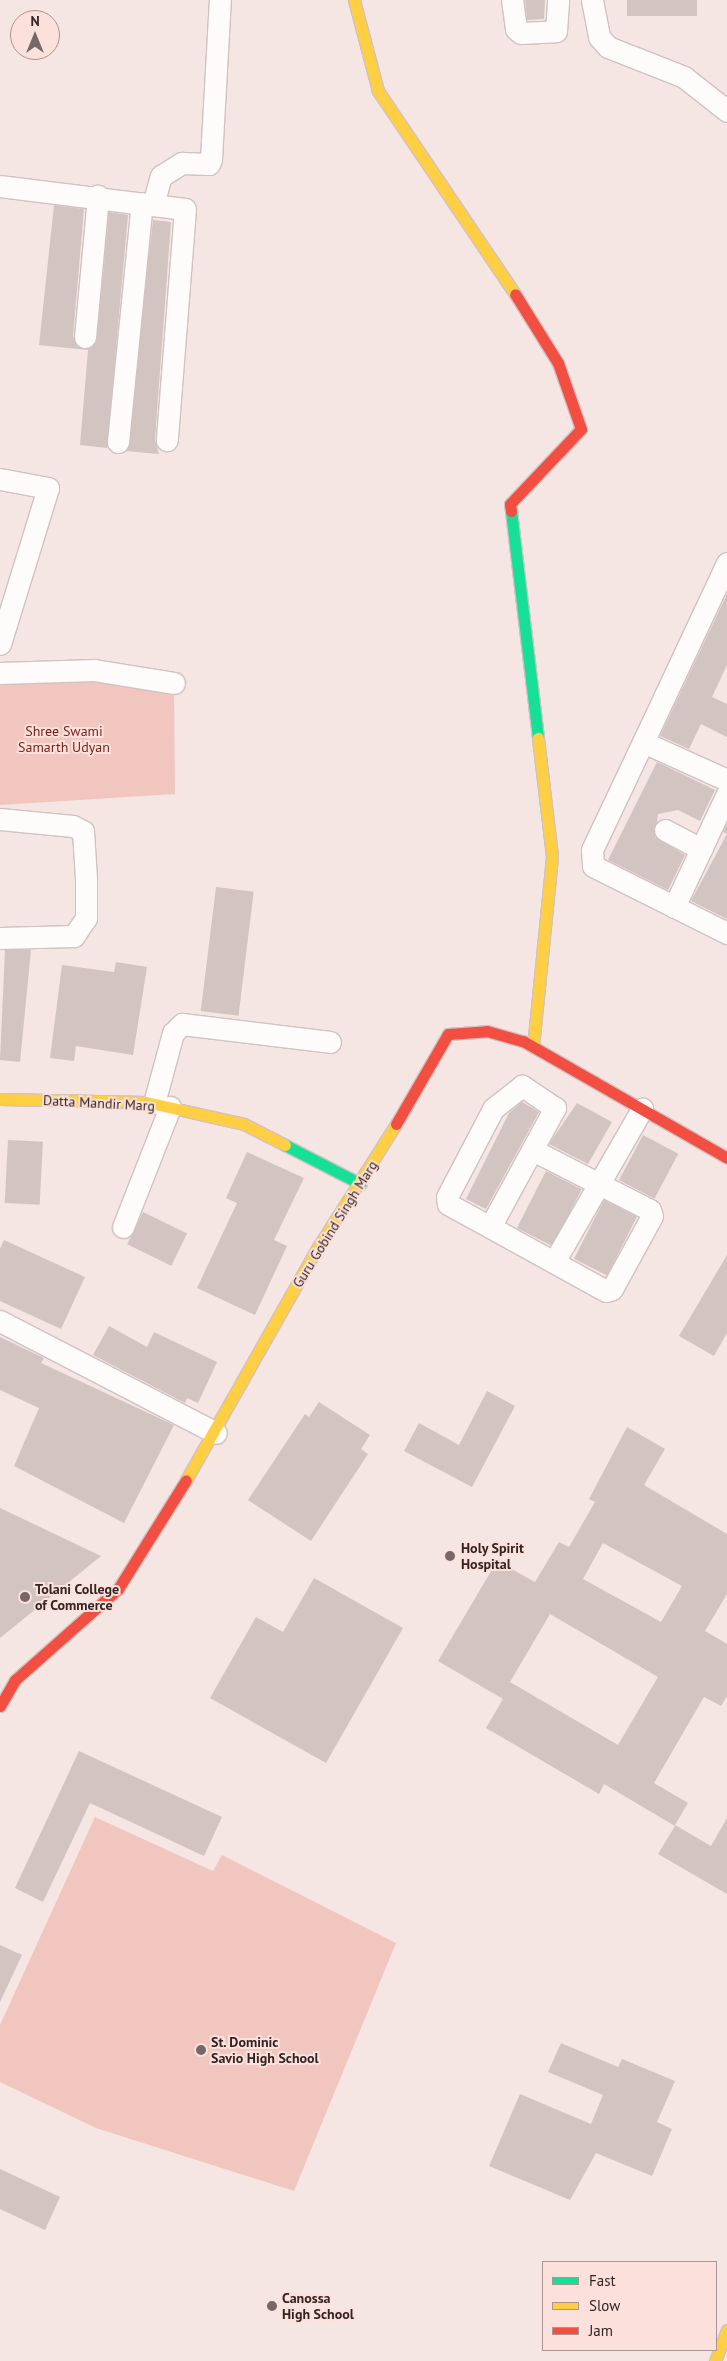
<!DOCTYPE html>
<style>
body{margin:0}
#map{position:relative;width:727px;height:2361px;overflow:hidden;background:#f5e6e3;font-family:"PT Sans",sans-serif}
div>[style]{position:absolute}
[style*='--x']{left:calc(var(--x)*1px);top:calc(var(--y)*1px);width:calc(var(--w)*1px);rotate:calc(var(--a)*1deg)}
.green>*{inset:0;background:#f1c6bf}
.building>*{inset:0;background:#d1c4c1;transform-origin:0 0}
.roads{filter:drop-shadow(1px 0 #d0c2c0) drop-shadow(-1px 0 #d0c2c0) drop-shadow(0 1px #d0c2c0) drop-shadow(0 -1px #d0c2c0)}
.street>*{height:21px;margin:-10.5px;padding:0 10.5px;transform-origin:10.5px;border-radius:10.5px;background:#fefbfb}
.fast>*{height:11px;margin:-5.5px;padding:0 5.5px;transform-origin:5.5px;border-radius:5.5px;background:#16e098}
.slow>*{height:11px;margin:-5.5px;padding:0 5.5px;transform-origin:5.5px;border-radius:5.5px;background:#ffcf43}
.jam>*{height:11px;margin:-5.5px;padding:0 5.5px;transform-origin:5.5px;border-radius:5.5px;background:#f24e42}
.dots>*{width:14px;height:14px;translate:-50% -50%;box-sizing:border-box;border:2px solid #fce0dc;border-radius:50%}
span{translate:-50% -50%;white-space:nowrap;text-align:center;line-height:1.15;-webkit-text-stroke:4px #fce0dc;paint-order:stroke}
.park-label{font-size:14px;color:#761d16}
.street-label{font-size:14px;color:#312422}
.poi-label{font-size:14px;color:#312422;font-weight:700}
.left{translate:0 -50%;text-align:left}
.legend{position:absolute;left:542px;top:2261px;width:175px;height:90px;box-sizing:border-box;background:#fce0dc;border:1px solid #ab9592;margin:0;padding:6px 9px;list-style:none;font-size:15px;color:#312422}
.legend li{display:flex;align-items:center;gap:10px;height:25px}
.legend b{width:25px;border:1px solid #ab9592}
.north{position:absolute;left:10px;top:10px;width:50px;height:50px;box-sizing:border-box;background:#fce0dc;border:1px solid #ab9592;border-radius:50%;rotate:0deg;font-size:14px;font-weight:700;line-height:20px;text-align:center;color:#312422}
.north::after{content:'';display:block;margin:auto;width:18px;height:22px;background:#766866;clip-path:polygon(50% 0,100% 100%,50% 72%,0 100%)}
</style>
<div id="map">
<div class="green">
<div style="clip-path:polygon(0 676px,174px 683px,175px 794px,0 805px)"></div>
<div style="clip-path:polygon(95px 1817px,213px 1871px,222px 1855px,396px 1943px,294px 2191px,96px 2128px,0 2082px,0 2025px)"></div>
</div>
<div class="building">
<div style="clip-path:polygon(525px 0,545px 0,544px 19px,527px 20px)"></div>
<div style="left:627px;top:0;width:70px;height:16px"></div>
<div style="clip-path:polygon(54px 205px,84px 209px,73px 336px,83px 349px,91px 348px,97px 338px,109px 212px,128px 215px,107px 448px,80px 445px,88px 350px,39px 345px)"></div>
<div style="clip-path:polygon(153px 220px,171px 222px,155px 439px,159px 454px,126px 451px)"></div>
<div style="clip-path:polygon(727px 594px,727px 665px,712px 697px,727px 704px,727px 737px,701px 724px,689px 749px,660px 736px)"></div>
<div style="clip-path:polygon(657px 762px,715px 790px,700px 821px,678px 810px,658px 814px,655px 837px,685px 855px,668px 890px,608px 860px)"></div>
<div style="clip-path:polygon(727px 823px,727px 919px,691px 901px,727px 834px,723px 832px)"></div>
<div style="left:216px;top:887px;width:38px;height:125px;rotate:7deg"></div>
<div style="clip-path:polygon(5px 950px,31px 950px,20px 1062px,0 1060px)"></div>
<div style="clip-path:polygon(116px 962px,147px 967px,133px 1055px,76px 1046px,74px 1061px,50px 1058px,62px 965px,114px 972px)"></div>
<div style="clip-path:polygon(522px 1102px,539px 1112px,486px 1209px,466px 1199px,509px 1113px)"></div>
<div style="clip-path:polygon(577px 1103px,612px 1122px,588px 1164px,549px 1144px)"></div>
<div style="left:643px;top:1135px;width:40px;height:51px;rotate:28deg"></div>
<div style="left:8px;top:1140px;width:35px;height:63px;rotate:3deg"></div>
<div style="clip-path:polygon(247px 1152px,304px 1178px,274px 1240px,287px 1246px,255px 1315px,197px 1288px,237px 1203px,226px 1198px)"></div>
<div style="left:546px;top:1171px;width:40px;height:64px;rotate:27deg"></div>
<div style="left:604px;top:1200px;width:37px;height:66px;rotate:27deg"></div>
<div style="left:143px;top:1212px;width:49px;height:36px;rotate:26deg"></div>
<div style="clip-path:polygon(4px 1240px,85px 1277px,61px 1329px,0 1301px,0 1249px)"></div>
<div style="clip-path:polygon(727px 1255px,727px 1333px,714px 1356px,679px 1336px)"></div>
<div style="clip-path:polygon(109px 1326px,147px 1347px,154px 1332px,217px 1362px,198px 1403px,187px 1398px,185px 1403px,93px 1355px)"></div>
<div style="clip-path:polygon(0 1337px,44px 1358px,41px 1363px,174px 1425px,124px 1523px,14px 1466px,39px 1408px,0 1390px)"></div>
<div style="clip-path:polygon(487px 1391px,515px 1406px,472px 1487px,404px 1451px,419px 1423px,459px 1445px)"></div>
<div style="clip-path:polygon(319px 1402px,370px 1435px,361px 1449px,368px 1454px,311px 1541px,248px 1500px,305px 1414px,309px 1417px)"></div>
<div style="clip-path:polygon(evenodd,627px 1427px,665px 1449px,644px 1485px,727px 1534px,727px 1594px,705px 1631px,727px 1644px,727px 1696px,721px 1706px,704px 1697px,654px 1783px,688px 1803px,675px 1825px,711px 1846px,727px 1818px,727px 1894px,658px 1854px,675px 1826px,604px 1784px,599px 1794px,486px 1728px,503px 1699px,438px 1661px,497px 1561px,535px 1582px,559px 1542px,569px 1547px,595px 1502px,589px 1499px,627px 1427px,603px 1543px,682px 1586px,661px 1622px,583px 1579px,603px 1543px,627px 1427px,550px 1614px,658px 1677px,618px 1745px,510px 1682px,550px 1614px)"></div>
<div style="clip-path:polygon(0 1508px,101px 1556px,0 1638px)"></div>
<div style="clip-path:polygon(314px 1578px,403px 1628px,326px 1763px,210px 1698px,256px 1617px,283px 1632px)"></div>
<div style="clip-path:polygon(79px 1751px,222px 1817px,204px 1856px,90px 1803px,43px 1902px,15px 1888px)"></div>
<div style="clip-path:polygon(0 1945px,22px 1955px,0 2002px)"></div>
<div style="clip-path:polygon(561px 2043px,618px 2067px,622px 2059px,675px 2081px,657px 2122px,672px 2129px,652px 2176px,596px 2153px,570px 2200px,489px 2166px,520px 2094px,591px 2124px,603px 2095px,548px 2072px)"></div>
<div style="clip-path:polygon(0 2169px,60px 2197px,45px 2230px,0 2209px)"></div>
</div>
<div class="roads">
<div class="street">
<div style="--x:512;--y:0;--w:29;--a:82"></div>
<div style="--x:516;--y:29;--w:6;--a:39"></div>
<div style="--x:521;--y:33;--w:35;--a:-3"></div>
<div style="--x:556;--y:31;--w:31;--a:-86"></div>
<div style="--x:592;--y:0;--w:38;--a:79"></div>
<div style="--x:599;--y:37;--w:13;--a:48"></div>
<div style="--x:608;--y:47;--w:82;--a:21.5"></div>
<div style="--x:684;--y:77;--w:55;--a:38.3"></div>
<div style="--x:0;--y:186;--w:186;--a:7.1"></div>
<div style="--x:185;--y:209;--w:232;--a:94.5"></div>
<div style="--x:153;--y:205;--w:30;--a:-75"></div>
<div style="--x:161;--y:176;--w:25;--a:-32"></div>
<div style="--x:182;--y:163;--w:27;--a:2"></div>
<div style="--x:209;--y:164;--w:5;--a:-68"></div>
<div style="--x:211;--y:159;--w:159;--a:-86.8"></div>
<div style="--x:85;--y:337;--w:142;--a:-84.7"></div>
<div style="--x:118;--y:442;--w:240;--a:-84.3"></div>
<div style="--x:0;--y:479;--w:49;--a:10.6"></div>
<div style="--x:48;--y:488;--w:163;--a:107.1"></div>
<div style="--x:727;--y:563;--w:198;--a:115.1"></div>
<div style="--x:643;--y:742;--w:92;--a:24.3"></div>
<div style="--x:0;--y:673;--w:94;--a:-1.8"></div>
<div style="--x:94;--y:670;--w:81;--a:9.2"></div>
<div style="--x:643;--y:742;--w:119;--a:115.3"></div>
<div style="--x:592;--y:850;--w:16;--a:86"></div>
<div style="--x:593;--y:866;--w:150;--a:26.6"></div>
<div style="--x:0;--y:819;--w:73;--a:5.5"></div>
<div style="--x:73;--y:826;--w:11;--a:27"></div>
<div style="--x:83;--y:831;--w:48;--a:86.4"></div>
<div style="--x:86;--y:879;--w:39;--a:90"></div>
<div style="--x:86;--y:918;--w:22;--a:124"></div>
<div style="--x:74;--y:936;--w:74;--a:178.5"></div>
<div style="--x:665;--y:830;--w:41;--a:27.8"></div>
<div style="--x:674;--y:907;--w:125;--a:-64.9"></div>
<div style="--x:154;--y:1103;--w:73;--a:-74.8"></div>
<div style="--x:173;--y:1033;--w:13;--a:-45"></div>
<div style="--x:182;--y:1024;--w:149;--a:6.9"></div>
<div style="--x:123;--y:1227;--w:129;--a:-68.6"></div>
<div style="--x:490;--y:1227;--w:136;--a:-61.4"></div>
<div style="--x:555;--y:1108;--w:40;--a:-146"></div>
<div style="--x:522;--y:1086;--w:37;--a:142"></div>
<div style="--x:493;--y:1109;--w:99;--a:117.6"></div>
<div style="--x:447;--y:1197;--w:7;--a:82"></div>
<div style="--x:448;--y:1204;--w:48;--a:28.7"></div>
<div style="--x:490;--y:1227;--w:132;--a:28.9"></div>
<div style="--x:606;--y:1291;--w:6;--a:-18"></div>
<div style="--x:612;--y:1289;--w:83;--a:-61.3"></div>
<div style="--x:652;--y:1216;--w:6;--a:-108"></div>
<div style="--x:650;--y:1210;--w:131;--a:-152.9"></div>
<div style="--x:554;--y:1262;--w:177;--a:-60.1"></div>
<div style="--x:0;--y:1321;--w:243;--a:27.4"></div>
</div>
<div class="fast">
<div style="--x:511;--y:511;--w:229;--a:83.2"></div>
<div style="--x:285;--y:1145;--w:85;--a:27.2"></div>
</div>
<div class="slow">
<div style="--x:354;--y:0;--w:94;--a:75.2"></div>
<div style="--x:378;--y:91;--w:245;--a:56"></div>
<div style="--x:533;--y:1047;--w:192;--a:-84.3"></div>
<div style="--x:552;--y:856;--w:119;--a:-96.8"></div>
<div style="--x:0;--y:1099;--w:146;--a:1.2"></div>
<div style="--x:146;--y:1102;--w:100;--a:12.7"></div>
<div style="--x:244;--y:1124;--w:46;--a:27.1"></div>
<div style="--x:186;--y:1480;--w:268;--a:-60.5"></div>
<div style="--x:318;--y:1247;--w:146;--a:-57.6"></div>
<div style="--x:715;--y:2361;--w:33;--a:-69"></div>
</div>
<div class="jam">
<div style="--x:511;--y:511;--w:7;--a:-98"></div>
<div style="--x:510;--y:504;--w:103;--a:-46.6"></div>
<div style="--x:581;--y:429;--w:70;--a:-109.2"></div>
<div style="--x:558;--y:363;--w:81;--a:-121.9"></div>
<div style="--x:396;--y:1124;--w:104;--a:-60"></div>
<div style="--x:448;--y:1034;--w:39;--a:-4"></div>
<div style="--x:487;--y:1031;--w:37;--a:16"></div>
<div style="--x:523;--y:1041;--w:235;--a:29.8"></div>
<div style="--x:0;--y:1706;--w:30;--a:-60"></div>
<div style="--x:15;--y:1680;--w:137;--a:-41.5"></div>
<div style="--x:118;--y:1589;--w:128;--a:-58"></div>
</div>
</div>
<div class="dots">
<div style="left:450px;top:1556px;background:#766866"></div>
<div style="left:25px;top:1597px;background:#766866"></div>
<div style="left:201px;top:2050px;background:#766866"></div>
<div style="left:272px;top:2306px;background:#766866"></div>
</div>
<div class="park-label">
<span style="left:64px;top:739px">Shree Swami<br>Samarth Udyan</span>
</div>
<div class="street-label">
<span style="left:99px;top:1103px;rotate:3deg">Datta Mandir Marg</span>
<span style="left:335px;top:1224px;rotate:-58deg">Guru Gobind Singh Marg</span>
</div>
<div class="poi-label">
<span class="left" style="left:461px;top:1556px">Holy Spirit<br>Hospital</span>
<span class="left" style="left:35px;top:1597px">Tolani College<br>of Commerce</span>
<span class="left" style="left:211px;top:2050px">St. Dominic<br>Savio High School</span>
<span class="left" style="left:282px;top:2306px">Canossa<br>High School</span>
</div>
<ul class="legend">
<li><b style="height:6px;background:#16e098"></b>Fast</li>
<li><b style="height:6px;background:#ffcf43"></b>Slow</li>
<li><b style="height:6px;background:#f24e42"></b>Jam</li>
</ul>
<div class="north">N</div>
</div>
